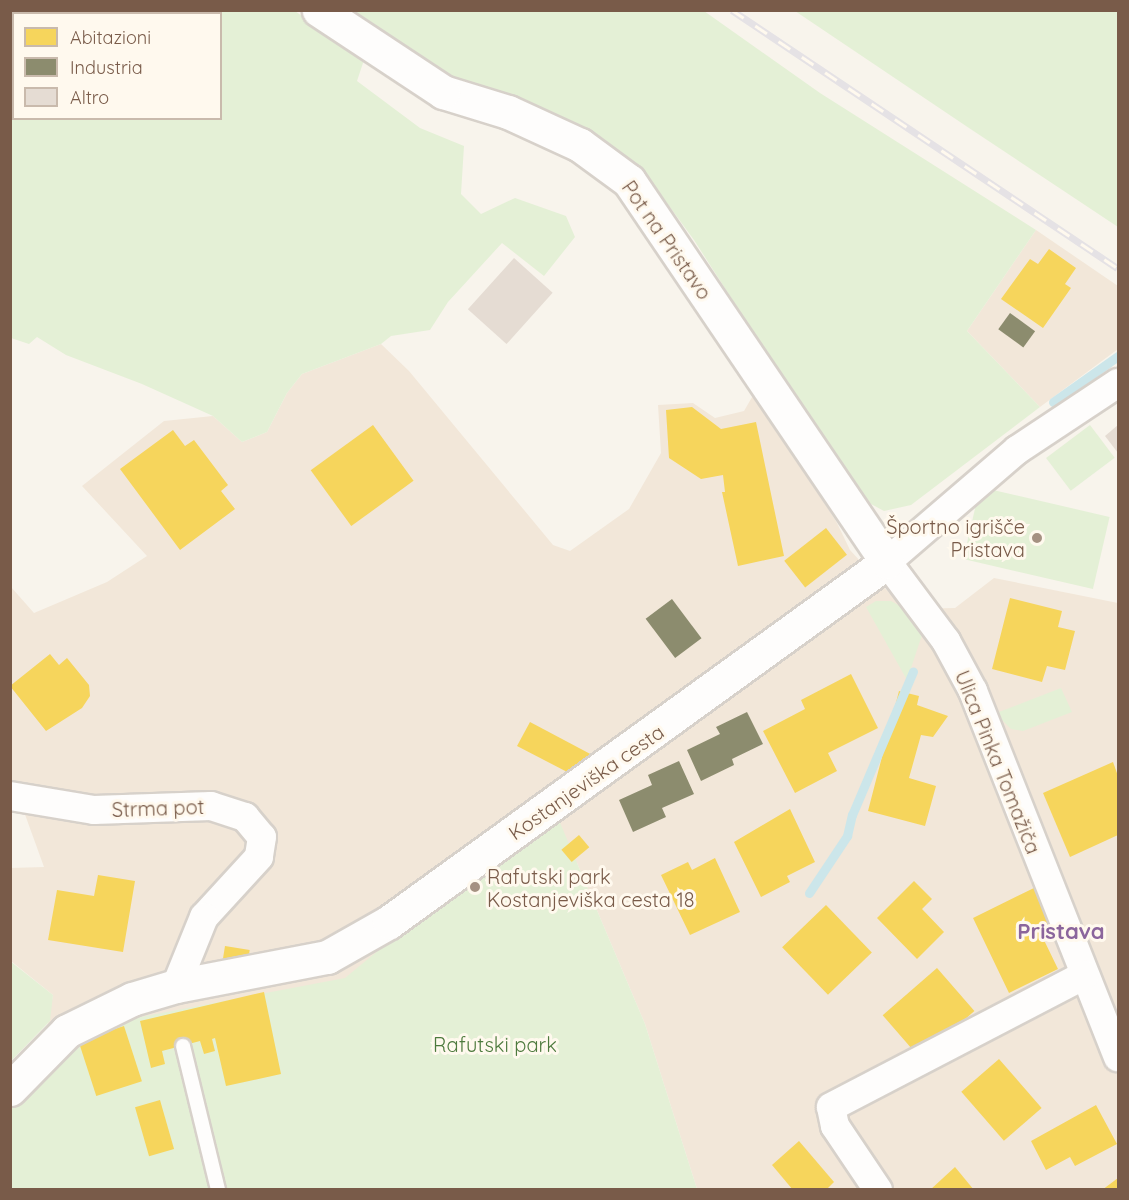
<!DOCTYPE html>
<meta charset="utf-8">
<style>
body{margin:0}
#map{position:relative;width:1129px;height:1200px;overflow:hidden;background:#f8f4ec;font-family:Quicksand,sans-serif}
div>[style]{position:absolute}
[style*='--x']{left:calc(var(--x)*1px);top:calc(var(--y)*1px);width:calc(var(--w)*1px);rotate:calc(var(--a)*1deg)}
.residential>*{inset:0;background:#f2e7d9}
.green>*{inset:0;background:#e4f0d6;transform-origin:0 0}
.homes>*{inset:0;background:#f6d55c;transform-origin:0 0}
.industry>*{inset:0;background:#8c8c6e;transform-origin:0 0}
.stream>*{height:9px;margin:-4.5px;padding:0 4.5px;transform-origin:4.5px;border-radius:4.5px;background:#cce6ea}
.building>*{inset:0;background:#e5dcd3;transform-origin:0 0}
.roads{filter:drop-shadow(2px 0 #d7d1ca) drop-shadow(-2px 0 #d7d1ca) drop-shadow(0 2px #d7d1ca) drop-shadow(0 -2px #d7d1ca)}
.lane>*{height:14px;margin:-7px;padding:0 7px;transform-origin:7px;border-radius:7px;background:#fefdfc}
.street>*{height:28px;margin:-14px;padding:0 14px;transform-origin:14px;border-radius:14px;background:#fefdfc}
.secondary>*{height:33px;margin:-16.5px;padding:0 16.5px;transform-origin:16.5px;border-radius:16.5px;background:#fefdfc}
.rail>*{height:7px;margin-top:-3.5px;transform-origin:0;background:repeating-linear-gradient(90deg,#fff9ee 0 14px,#e5e2e5 0 28px);box-sizing:border-box;border-block:2px solid #e5e2e5}
.dots>*{width:16px;height:16px;translate:-50% -50%;box-sizing:border-box;border:3px solid #fff9ee;border-radius:50%}
span{translate:-50% -50%;white-space:nowrap;text-align:center;line-height:1.15;-webkit-text-stroke:6px #fff9ee;paint-order:stroke}
.street-label{font-size:20px;color:#795b49}
.poi-label{font-size:20px;color:#795b49}
.right{translate:-100% -50%;text-align:right}
.left{translate:0 -50%;text-align:left}
.park-label{font-size:20px;color:#4d7a3d}
.quarter-label{font-size:22px;color:#8b659c;font-weight:700}
.frame{position:absolute;inset:0;border:12px solid #795b49;pointer-events:none}
.legend{position:absolute;left:12px;top:12px;width:210px;height:108px;box-sizing:border-box;background:#fff9ee;border:2px solid #c9baac;margin:0;padding:8px 10px;list-style:none;font-size:18px;color:#795b49}
.legend li{display:flex;align-items:center;gap:12px;height:30px}
.legend b{width:30px;border:2px solid #c9baac}
</style>
<div id="map">
<div class="residential">
<div style="clip-path:polygon(1036px 230px,1118px 286px,1118px 349px,1040px 407px,967px 331px)"></div>
<div style="clip-path:polygon(381px 344px,409px 371px,553px 545px,570px 551px,629px 509px,661px 453px,658px 405px,693px 403px,715px 418px,744px 411px,755px 392px,837px 523px,850px 550px,904px 609px,955px 608px,994px 578px,1118px 603px,1118px 1189px,697px 1189px,645px 1024px,577px 863px,358px 979px,34px 1098px,53px 995px,11px 961px,10px 868px,44px 867px,23px 809px,11px 805px,11px 587px,34px 613px,107px 582px,147px 556px,82px 486px,164px 421px,213px 416px,242px 442px,267px 432px,287px 393px,302px 374px)"></div>
</div>
<div class="green">
<div style="clip-path:polygon(evenodd,10px 11px,295px 11px,364px 60px,357px 81px,420px 128px,464px 146px,461px 194px,481px 214px,515px 198px,566px 216px,575px 237px,544px 276px,502px 243px,448px 302px,430px 330px,391px 336px,381px 344px,302px 374px,287px 393px,267px 432px,242px 442px,213px 416px,142px 384px,66px 355px,37px 337px,29px 344px,11px 338px,10px 11px,14px 14px,220px 14px,220px 118px,14px 118px,14px 14px)"></div>
<div style="clip-path:polygon(346px 11px,704px 11px,820px 93px,1036px 230px,967px 331px,1040px 407px,911px 505px,884px 511px,871px 504px,828px 449px,694px 240px,664px 199px,629px 163px,452px 79px)"></div>
<div style="clip-path:polygon(795px 11px,1118px 11px,1118px 227px,969px 128px)"></div>
<div style="left:1090px;top:425px;width:41px;height:55px;rotate:53deg"></div>
<div style="left:980px;top:487px;width:133px;height:74px;rotate:13deg"></div>
<div style="clip-path:polygon(876px 601px,891px 601px,905px 609px,922px 635px,907px 680px,866px 607px)"></div>
<div style="clip-path:polygon(1061px 688px,1072px 712px,1023px 731px,1011px 729px,1002px 720px,999px 712px)"></div>
<div style="clip-path:polygon(553px 806px,645px 1024px,697px 1189px,11px 1190px,11px 1097px,67px 1031px,345px 978px)"></div>
<div style="clip-path:polygon(10px 961px,53px 995px,50px 1021px,11px 1061px)"></div>
</div>
<div class="homes">
<div style="clip-path:polygon(1049px 249px,1076px 268px,1065px 284px,1071px 288px,1043px 328px,1001px 299px,1030px 259px,1038px 264px)"></div>
<div style="clip-path:polygon(692px 407px,721px 429px,756px 422px,784px 556px,738px 566px,722px 492px,725px 492px,723px 475px,701px 479px,669px 458px,666px 410px)"></div>
<div style="left:373px;top:425px;width:69px;height:77px;rotate:54deg"></div>
<div style="clip-path:polygon(173px 430px,185px 446px,194px 440px,228px 485px,221px 491px,235px 509px,180px 550px,120px 469px)"></div>
<div style="left:826px;top:528px;width:34px;height:53px;rotate:52deg"></div>
<div style="clip-path:polygon(1010px 598px,1062px 611px,1058px 627px,1075px 631px,1065px 670px,1047px 666px,1042px 682px,992px 669px)"></div>
<div style="clip-path:polygon(50px 654px,59px 665px,67px 658px,89px 685px,90px 696px,82px 708px,46px 731px,10px 686px)"></div>
<div style="clip-path:polygon(851px 674px,878px 728px,828px 753px,837px 771px,795px 793px,763px 731px,805px 709px,801px 700px)"></div>
<div style="clip-path:polygon(899px 691px,919px 696px,917px 705px,948px 716px,933px 737px,921px 735px,909px 778px,936px 786px,925px 826px,868px 811px)"></div>
<div style="clip-path:polygon(530px 722px,596px 757px,573px 775px,517px 746px)"></div>
<div style="clip-path:polygon(1113px 762px,1118px 776px,1118px 835px,1070px 857px,1043px 793px)"></div>
<div style="clip-path:polygon(790px 809px,815px 862px,787px 876px,790px 882px,761px 897px,734px 842px)"></div>
<div style="left:579px;top:835px;width:16px;height:23px;rotate:50deg"></div>
<div style="clip-path:polygon(715px 858px,740px 912px,690px 935px,661px 875px,688px 862px,692px 870px)"></div>
<div style="clip-path:polygon(98px 875px,135px 881px,123px 952px,48px 940px,57px 890px,94px 896px)"></div>
<div style="clip-path:polygon(914px 881px,932px 899px,922px 909px,944px 932px,917px 959px,877px 918px)"></div>
<div style="clip-path:polygon(1036px 887px,1057px 928px,1042px 936px,1058px 969px,1009px 993px,973px 918px)"></div>
<div style="left:826px;top:905px;width:66px;height:61px;rotate:46deg"></div>
<div style="left:225px;top:946px;width:25px;height:13px;rotate:9deg"></div>
<div style="left:937px;top:968px;width:57px;height:72px;rotate:49deg"></div>
<div style="clip-path:polygon(264px 992px,281px 1074px,226px 1086px,215px 1038px,212px 1039px,215px 1051px,204px 1054px,200px 1041px,162px 1051px,165px 1064px,151px 1068px,140px 1021px)"></div>
<div style="left:124px;top:1026px;width:58px;height:48px;rotate:72deg"></div>
<div style="left:999px;top:1059px;width:65px;height:50px;rotate:49deg"></div>
<div style="left:160px;top:1100px;width:51px;height:26px;rotate:74deg"></div>
<div style="clip-path:polygon(1096px 1105px,1117px 1144px,1075px 1166px,1070px 1157px,1046px 1170px,1031px 1141px)"></div>
<div style="clip-path:polygon(799px 1141px,834px 1182px,826px 1190px,793px 1190px,772px 1165px)"></div>
<div style="clip-path:polygon(955px 1167px,974px 1190px,930px 1190px)"></div>
<div style="clip-path:polygon(1118px 1178px,1118px 1190px,1102px 1190px)"></div>
</div>
<div class="industry">
<div style="left:1010px;top:313px;width:31px;height:20px;rotate:36deg"></div>
<div style="left:672px;top:599px;width:49px;height:33px;rotate:53deg"></div>
<div style="clip-path:polygon(747px 712px,763px 744px,732px 759px,734px 765px,701px 781px,687px 750px,720px 734px,716px 727px)"></div>
<div style="clip-path:polygon(679px 761px,694px 794px,662px 808px,666px 817px,633px 832px,619px 800px,652px 785px,648px 775px)"></div>
</div>
<div class="stream">
<div style="--x:1053;--y:402;--w:80;--a:-35.3"></div>
<div style="--x:809;--y:893;--w:69;--a:-56.3"></div>
<div style="--x:847;--y:836;--w:22;--a:-77"></div>
<div style="--x:852;--y:815;--w:156;--a:-67"></div>
</div>
<div class="building">
<div style="left:514px;top:258px;width:52px;height:69px;rotate:42deg"></div>
<div style="clip-path:polygon(1118px 425px,1118px 453px,1105px 436px)"></div>
</div>
<div class="roads">
<div class="lane">
<div style="--x:183;--y:1046;--w:148;--a:76.3"></div>
</div>
<div class="street">
<div style="--x:1118;--y:383;--w:121;--a:146.4"></div>
<div style="--x:1017;--y:450;--w:172;--a:139.3"></div>
<div style="--x:887;--y:562;--w:99;--a:53.2"></div>
<div style="--x:946;--y:641;--w:57;--a:61.6"></div>
<div style="--x:973;--y:691;--w:394;--a:68.4"></div>
<div style="--x:10;--y:796;--w:85;--a:9.5"></div>
<div style="--x:94;--y:810;--w:117;--a:-2"></div>
<div style="--x:211;--y:806;--w:36;--a:18"></div>
<div style="--x:245;--y:817;--w:26;--a:50"></div>
<div style="--x:262;--y:837;--w:20;--a:99"></div>
<div style="--x:259;--y:857;--w:81;--a:132.5"></div>
<div style="--x:204;--y:917;--w:74;--a:112.1"></div>
<div style="--x:878;--y:1190;--w:77;--a:-123.9"></div>
<div style="--x:835;--y:1126;--w:19;--a:-102"></div>
<div style="--x:831;--y:1107;--w:286;--a:-27.5"></div>
</div>
<div class="secondary">
<div style="--x:10;--y:1089;--w:81;--a:-45.5"></div>
<div style="--x:67;--y:1031;--w:72;--a:-26.2"></div>
<div style="--x:132;--y:999;--w:46;--a:-16.5"></div>
<div style="--x:176;--y:986;--w:154;--a:-10.9"></div>
<div style="--x:327;--y:957;--w:71;--a:-29.4"></div>
<div style="--x:389;--y:922;--w:614;--a:-35.86"></div>
<div style="--x:887;--y:562;--w:460;--a:-124.1"></div>
<div style="--x:629;--y:181;--w:61;--a:-143.7"></div>
<div style="--x:580;--y:145;--w:79;--a:-155.4"></div>
<div style="--x:508;--y:112;--w:68;--a:-162.9"></div>
<div style="--x:443;--y:92;--w:149;--a:-146.5"></div>
</div>
</div>
<div class="rail">
<div style="--x:732;--y:10;--w:464;--a:33.8"></div>
</div>
<div class="dots">
<div style="left:1037px;top:538px;background:#a59182"></div>
<div style="left:475px;top:887px;background:#a59182"></div>
</div>
<div class="street-label">
<span style="left:667px;top:240px;rotate:55deg">Pot na Pristavo</span>
<span style="left:998px;top:762px;rotate:68deg">Ulica Pinka Tomažiča</span>
<span style="left:586px;top:782px;rotate:-35deg">Kostanjeviška cesta</span>
<span style="left:158px;top:808px;rotate:-2deg">Strma pot</span>
</div>
<div class="poi-label">
<span class="right" style="left:1025px;top:538px">Športno igrišče<br>Pristava</span>
<span class="left" style="left:487px;top:888px">Rafutski park<br>Kostanjeviška cesta 18</span>
</div>
<div class="park-label">
<span style="left:495px;top:1044px">Rafutski park</span>
</div>
<div class="quarter-label">
<span style="left:1061px;top:932px">Pristava</span>
</div>
<div class="frame"></div>
<ul class="legend">
<li><b style="height:16px;background:#f6d55c"></b>Abitazioni</li>
<li><b style="height:16px;background:#8c8c6e"></b>Industria</li>
<li><b style="height:16px;background:#e5dcd3"></b>Altro</li>
</ul>
</div>
